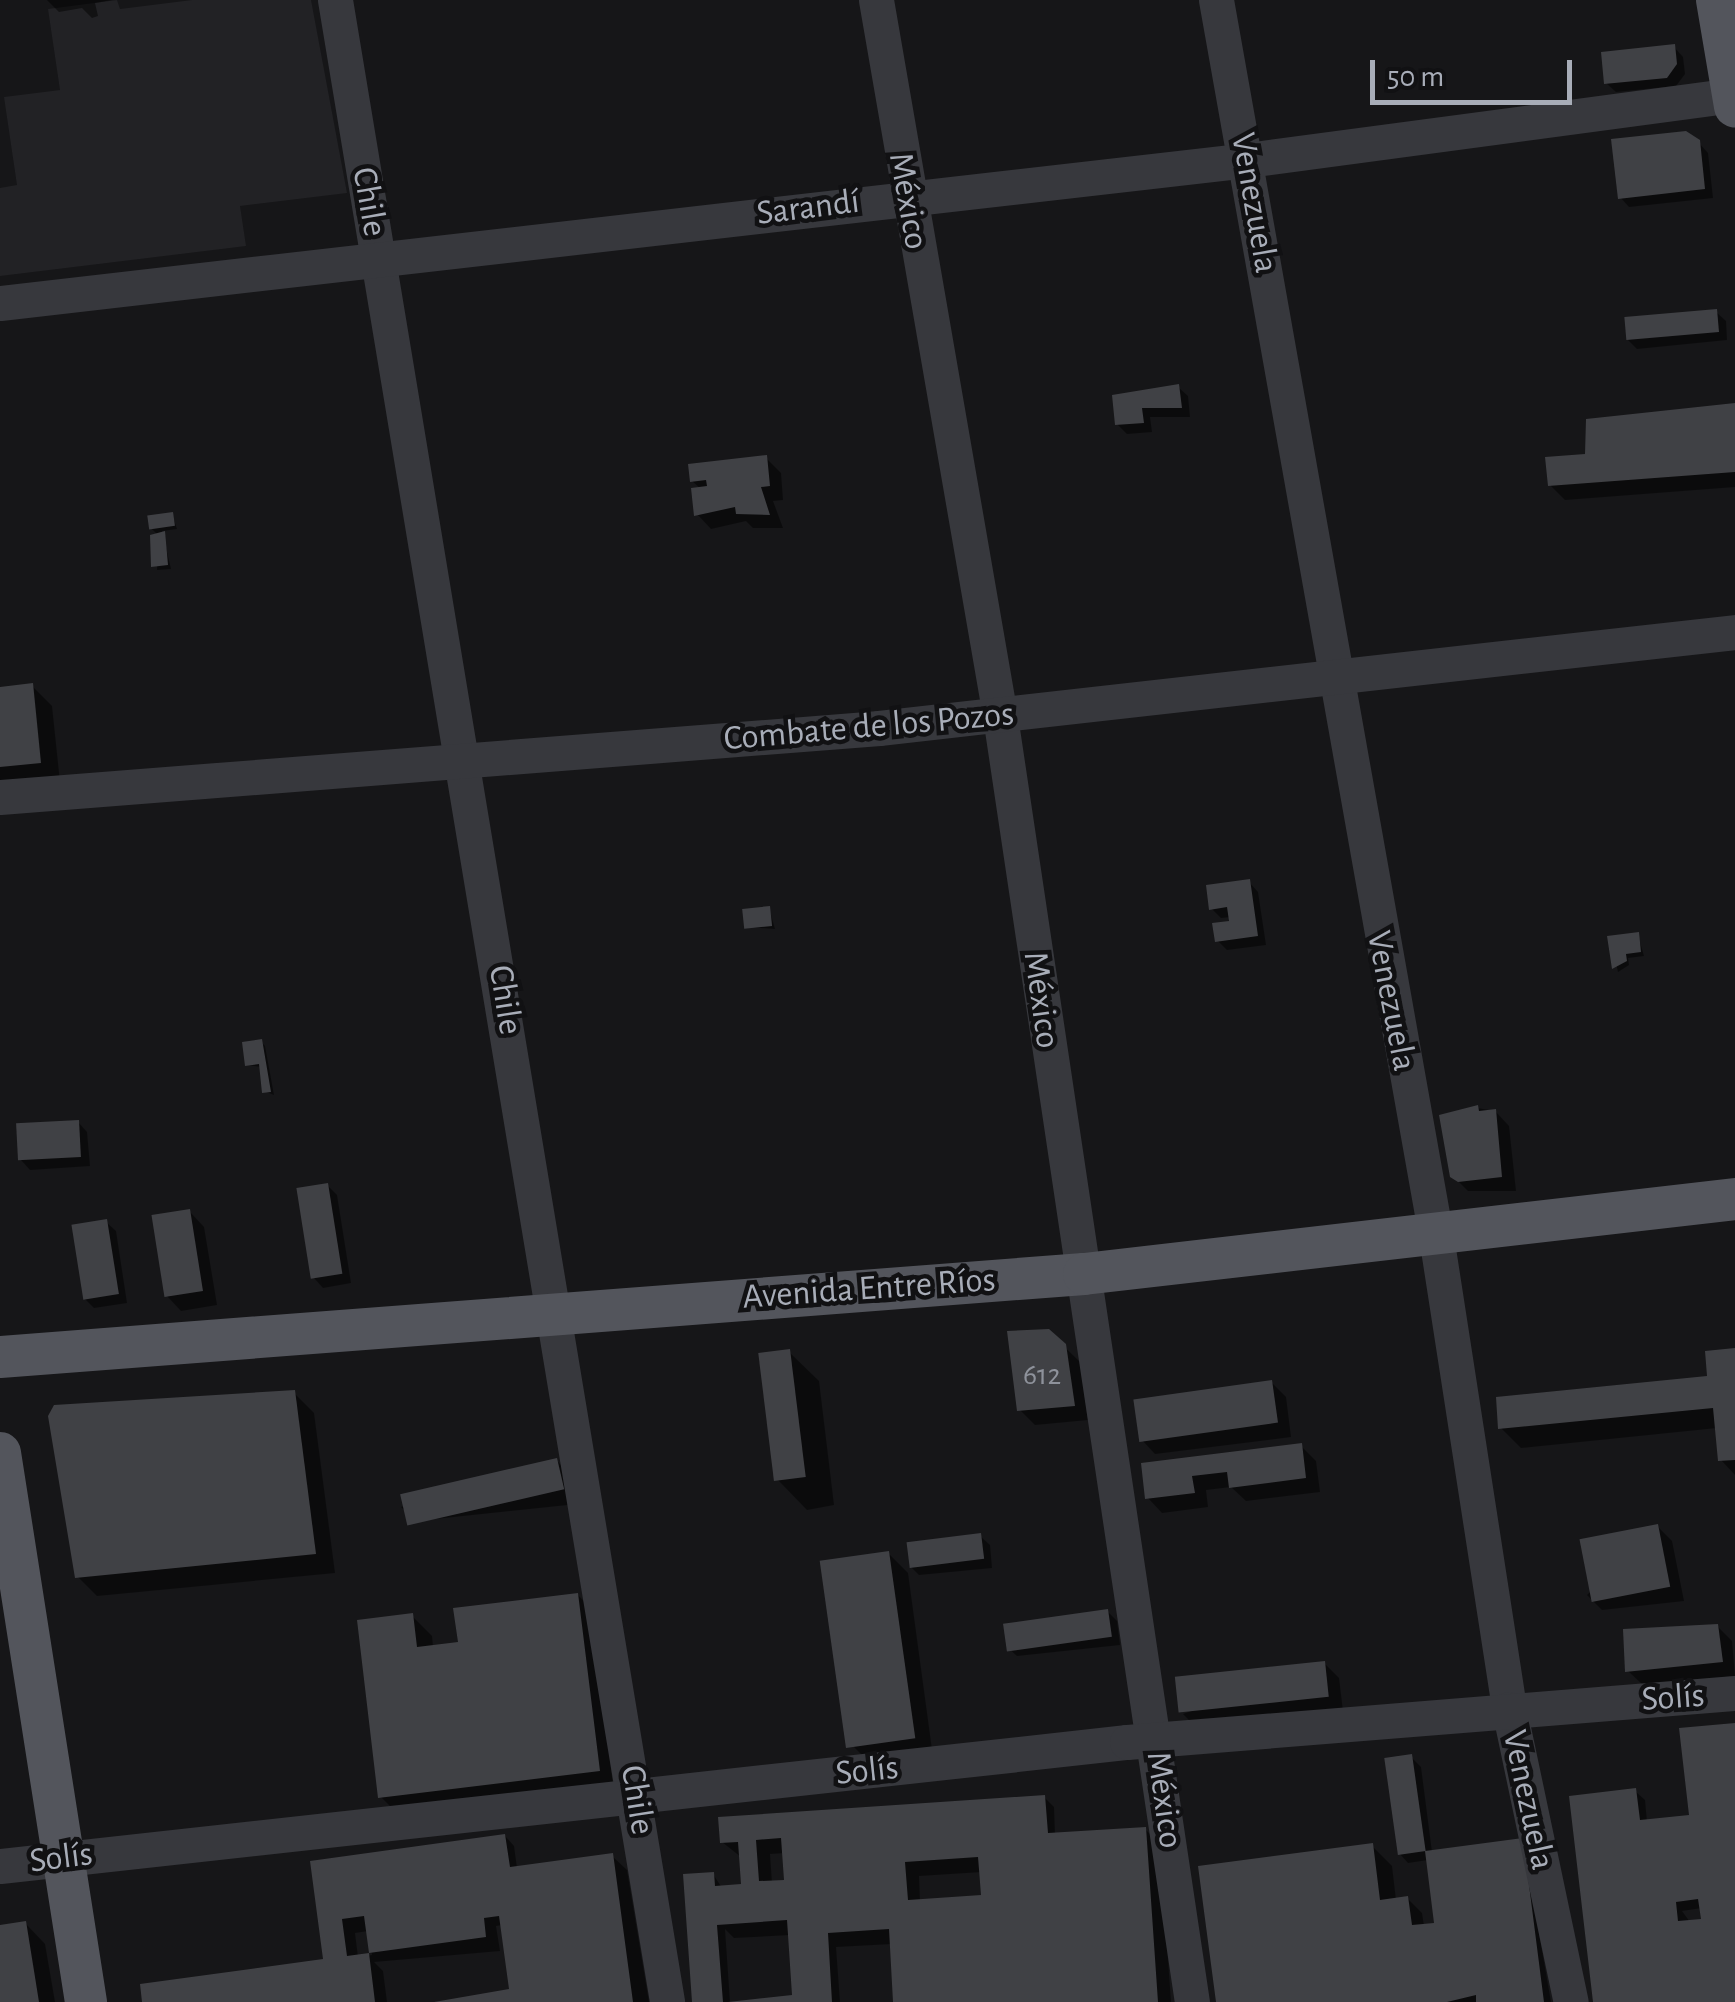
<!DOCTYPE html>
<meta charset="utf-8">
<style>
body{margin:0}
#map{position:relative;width:1735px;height:2002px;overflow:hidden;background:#161618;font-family:"Alegreya Sans",sans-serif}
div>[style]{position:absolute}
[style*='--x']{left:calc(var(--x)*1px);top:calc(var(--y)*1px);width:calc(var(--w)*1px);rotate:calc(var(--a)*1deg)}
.built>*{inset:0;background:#222225}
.shadow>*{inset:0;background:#0007}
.building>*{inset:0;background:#404145;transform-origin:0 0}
.minor>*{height:35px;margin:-17.5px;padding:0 17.5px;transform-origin:17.5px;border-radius:17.5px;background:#37383d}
.major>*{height:42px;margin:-21px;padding:0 21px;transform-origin:21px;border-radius:21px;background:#53555c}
span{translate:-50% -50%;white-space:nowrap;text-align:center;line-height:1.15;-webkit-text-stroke:9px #111113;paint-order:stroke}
.number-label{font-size:30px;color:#8e929b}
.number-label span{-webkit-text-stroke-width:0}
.street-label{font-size:35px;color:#a8adb8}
.scale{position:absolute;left:1370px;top:60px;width:202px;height:45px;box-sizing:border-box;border:5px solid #a8adb8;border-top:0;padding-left:12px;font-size:30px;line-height:35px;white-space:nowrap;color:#a8adb8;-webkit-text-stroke:8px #111113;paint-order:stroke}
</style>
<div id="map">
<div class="built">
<div style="clip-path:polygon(117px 0,120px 9px,192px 0,311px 0,347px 193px,240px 206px,246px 246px,0 276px,0 188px,17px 185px,4px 97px,60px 90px,48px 9px)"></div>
</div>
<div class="shadow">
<div style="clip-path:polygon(47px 0,112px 0,95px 3px,98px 16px,92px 18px,82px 8px,59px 12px)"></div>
<div style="clip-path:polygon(1674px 47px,1683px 57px,1685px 74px,1676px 86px,1616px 92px,1606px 83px)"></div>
<div style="clip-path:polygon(1698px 142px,1708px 153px,1713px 198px,1629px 207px,1620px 197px)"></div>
<div style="clip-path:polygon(1716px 312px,1726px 321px,1727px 340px,1637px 349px,1628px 340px)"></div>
<div style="clip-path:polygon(1178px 387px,1188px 396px,1190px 417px,1150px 417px,1152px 432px,1127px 434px,1117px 424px,1114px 397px)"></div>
<div style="clip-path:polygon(1735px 406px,1735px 487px,1565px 500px,1550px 485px,1587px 456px)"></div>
<div style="clip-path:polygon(766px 458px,781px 473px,783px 500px,773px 501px,783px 528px,753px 528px,746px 521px,711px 529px,697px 514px,701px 489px,692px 481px)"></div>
<div style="clip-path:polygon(172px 514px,177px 529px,162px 531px,171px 569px,157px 570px,158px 535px,151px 528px)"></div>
<div style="clip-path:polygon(32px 686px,52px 706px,60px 782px,0 788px,0 690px)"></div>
<div style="clip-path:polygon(1249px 882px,1258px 892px,1266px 945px,1227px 950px,1217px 940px,1231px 917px,1221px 918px,1212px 909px)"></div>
<div style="clip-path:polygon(769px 908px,775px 929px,746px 927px)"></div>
<div style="clip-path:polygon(1638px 935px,1644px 956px,1628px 958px,1629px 965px,1618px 972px,1610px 938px)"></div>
<div style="clip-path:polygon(261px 1042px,265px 1046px,274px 1095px,264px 1091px,262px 1067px,247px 1065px)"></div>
<div style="clip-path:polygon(1477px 1108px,1495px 1111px,1509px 1126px,1516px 1191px,1468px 1191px,1453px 1176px)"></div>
<div style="clip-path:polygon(78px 1122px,87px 1132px,90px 1166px,30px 1170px,21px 1160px)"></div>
<div style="clip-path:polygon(328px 1186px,337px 1195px,351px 1283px,323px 1288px,314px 1278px)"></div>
<div style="clip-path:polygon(190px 1212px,204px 1227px,217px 1305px,181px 1311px,167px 1296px)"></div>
<div style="clip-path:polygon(106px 1222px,116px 1231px,127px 1303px,94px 1308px,85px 1299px)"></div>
<div style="clip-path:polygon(1048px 1331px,1080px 1362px,1088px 1420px,1035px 1425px,1020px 1410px)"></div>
<div style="clip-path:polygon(1735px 1350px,1735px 1475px,1721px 1460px,1717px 1428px,1521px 1448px,1501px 1428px,1710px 1378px)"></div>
<div style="clip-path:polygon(789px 1352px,819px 1381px,834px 1505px,807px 1510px,778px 1480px)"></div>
<div style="clip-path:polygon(1271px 1382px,1286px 1397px,1291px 1437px,1155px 1454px,1141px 1439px)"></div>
<div style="clip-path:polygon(294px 1393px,314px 1413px,335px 1573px,97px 1596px,77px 1576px)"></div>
<div style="clip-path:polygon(1301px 1446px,1316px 1461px,1320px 1492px,1246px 1501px,1231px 1487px,1206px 1490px,1208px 1507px,1162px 1513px,1148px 1498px,1143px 1465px)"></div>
<div style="clip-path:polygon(556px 1460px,571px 1475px,577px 1504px,416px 1521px,401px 1507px)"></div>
<div style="clip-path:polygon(1658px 1527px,1672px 1541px,1684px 1601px,1602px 1610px,1587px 1595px)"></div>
<div style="clip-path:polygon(980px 1536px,990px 1545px,992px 1568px,919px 1575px,910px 1566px)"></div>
<div style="clip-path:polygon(888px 1553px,908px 1573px,933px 1757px,870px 1763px,850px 1743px)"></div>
<div style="clip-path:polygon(578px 1595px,592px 1610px,613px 1785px,400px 1816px,381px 1797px,412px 1616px,432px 1636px,433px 1647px,460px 1644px)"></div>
<div style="clip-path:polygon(1107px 1611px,1117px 1621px,1120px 1645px,1017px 1656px,1007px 1647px)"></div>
<div style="clip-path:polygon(1717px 1626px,1732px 1641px,1735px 1676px,1643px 1685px,1628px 1671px)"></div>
<div style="clip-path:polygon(1324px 1663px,1339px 1678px,1343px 1711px,1198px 1729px,1183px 1714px)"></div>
<div style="clip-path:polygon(evenodd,1735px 1725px,1735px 2002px,1596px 2002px,1635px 1791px,1645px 1800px,1647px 1822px,1692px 1817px,1735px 1725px,1702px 1908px,1706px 1921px,1690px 1922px,1682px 1911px,1702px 1908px)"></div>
<div style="clip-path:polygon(1411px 1757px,1421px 1767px,1432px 1852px,1523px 1841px,1551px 2002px,1218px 2002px,1372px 1846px,1392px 1866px,1396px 1900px,1408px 1899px,1422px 1913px,1424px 1926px,1436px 1925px,1428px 1860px,1408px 1863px,1399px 1853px)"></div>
<div style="clip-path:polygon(evenodd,1044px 1797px,1054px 1807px,1055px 1835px,1145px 1829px,1160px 1844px,1171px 2002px,896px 2002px,892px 1944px,836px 1947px,840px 2002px,736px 2002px,795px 1997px,790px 1935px,734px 1938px,725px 1929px,730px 2002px,694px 2002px,713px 1874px,722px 1888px,743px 1887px,741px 1857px,722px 1842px,1044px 1797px,785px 1853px,787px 1882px,772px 1883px,770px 1854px,785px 1853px,1044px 1797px,982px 1872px,984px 1897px,920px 1901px,919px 1876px,982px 1872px)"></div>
<div style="clip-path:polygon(evenodd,505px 1836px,514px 1846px,517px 1868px,612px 1856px,627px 1870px,649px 2002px,436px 2002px,514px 1991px,502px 1925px,496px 1926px,500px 1951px,374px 1962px,383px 1971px,387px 2002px,145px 2002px,326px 1962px,313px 1863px,505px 1836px,368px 1931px,372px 1955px,358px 1957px,355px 1933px,368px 1931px)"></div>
<div style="clip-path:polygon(26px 1924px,45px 1944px,55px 2002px,0 2002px,0 1928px)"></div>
</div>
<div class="building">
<div style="clip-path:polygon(1675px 44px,1677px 64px,1667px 78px,1604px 84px,1601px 52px)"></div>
<div style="clip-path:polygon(1686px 131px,1700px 140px,1705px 189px,1618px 199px,1611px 139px)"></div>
<div style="left:1717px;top:309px;width:23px;height:93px;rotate:85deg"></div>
<div style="clip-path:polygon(1179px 384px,1182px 408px,1142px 408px,1144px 423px,1115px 425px,1112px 395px)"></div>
<div style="clip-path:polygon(1735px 403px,1735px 472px,1548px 486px,1545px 457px,1585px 454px,1586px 419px)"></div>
<div style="clip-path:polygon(767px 455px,770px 486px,761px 487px,770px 515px,736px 514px,735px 507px,694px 516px,691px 488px,707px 486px,706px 480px,690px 482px,688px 464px)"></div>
<div style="left:173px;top:512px;width:14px;height:26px;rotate:82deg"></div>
<div style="clip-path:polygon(165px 531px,168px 565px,151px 567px,150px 535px)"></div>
<div style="clip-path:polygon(33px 683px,41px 763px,0 767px,0 687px)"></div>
<div style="clip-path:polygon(1250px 879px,1258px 936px,1215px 942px,1212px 923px,1229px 921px,1227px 907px,1209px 910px,1206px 885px)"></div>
<div style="left:770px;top:906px;width:20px;height:28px;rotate:84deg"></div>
<div style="clip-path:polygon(1639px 932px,1641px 952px,1626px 954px,1627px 961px,1612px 969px,1607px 936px)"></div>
<div style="clip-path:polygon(262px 1039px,271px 1092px,262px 1093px,259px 1064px,245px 1066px,242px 1042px)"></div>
<div style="clip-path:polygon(1478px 1105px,1479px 1111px,1496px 1109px,1502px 1177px,1458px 1182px,1450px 1177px,1439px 1115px)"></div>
<div style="left:79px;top:1120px;width:37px;height:63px;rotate:87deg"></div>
<div style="left:328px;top:1183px;width:92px;height:32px;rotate:81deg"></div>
<div style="left:190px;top:1209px;width:83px;height:39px;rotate:81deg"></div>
<div style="left:107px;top:1219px;width:76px;height:36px;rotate:81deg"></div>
<div style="clip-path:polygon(1049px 1329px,1066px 1344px,1075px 1406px,1017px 1411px,1007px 1331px)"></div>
<div style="clip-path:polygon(1735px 1348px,1735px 1460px,1718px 1461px,1713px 1408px,1498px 1429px,1496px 1397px,1707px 1376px,1705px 1351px)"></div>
<div style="left:790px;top:1349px;width:129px;height:32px;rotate:83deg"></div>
<div style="left:1272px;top:1380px;width:43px;height:140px;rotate:82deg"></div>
<div style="clip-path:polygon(295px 1390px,316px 1554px,75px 1578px,48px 1416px,54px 1405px)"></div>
<div style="clip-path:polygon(1302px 1443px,1306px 1478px,1229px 1488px,1227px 1472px,1192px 1476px,1195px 1493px,1145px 1499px,1141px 1463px)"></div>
<div style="left:557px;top:1458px;width:32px;height:161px;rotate:77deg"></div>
<div style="left:1658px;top:1524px;width:64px;height:80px;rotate:79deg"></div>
<div style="left:981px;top:1533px;width:26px;height:75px;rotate:83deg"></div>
<div style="left:889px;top:1551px;width:189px;height:70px;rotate:82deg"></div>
<div style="clip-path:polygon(578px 1593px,600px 1771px,378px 1798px,357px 1620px,413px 1613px,417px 1647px,458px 1642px,453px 1608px)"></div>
<div style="left:1108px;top:1609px;width:28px;height:106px;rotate:82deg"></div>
<div style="clip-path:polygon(1718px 1624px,1723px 1662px,1625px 1672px,1623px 1629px)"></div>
<div style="left:1325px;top:1661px;width:36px;height:151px;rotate:84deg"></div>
<div style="clip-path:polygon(evenodd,1735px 1723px,1735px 2002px,1593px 2002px,1569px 1796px,1636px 1788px,1640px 1820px,1689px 1815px,1679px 1728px,1735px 1723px,1698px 1899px,1701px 1919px,1678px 1921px,1676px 1902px,1698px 1899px)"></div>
<div style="left:1412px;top:1754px;width:98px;height:28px;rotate:82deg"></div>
<div style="clip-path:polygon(evenodd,1045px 1795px,1048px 1833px,1146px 1827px,1158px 2002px,893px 2002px,889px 1929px,828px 1933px,832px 2002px,728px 2002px,792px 1995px,787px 1920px,717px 1925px,723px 2002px,692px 2002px,683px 1874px,714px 1872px,715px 1886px,741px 1884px,738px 1842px,720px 1843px,718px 1817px,1045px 1795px,781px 1838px,784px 1880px,759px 1881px,756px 1840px,781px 1838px,1045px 1795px,978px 1857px,981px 1895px,908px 1900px,905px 1862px,978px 1857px)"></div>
<div style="clip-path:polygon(evenodd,505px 1834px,510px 1867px,613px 1853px,633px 2002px,434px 2002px,509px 1989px,499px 1916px,484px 1918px,486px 1937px,369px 1953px,375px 2002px,142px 2002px,140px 1984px,323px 1959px,310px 1861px,505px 1834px,364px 1916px,369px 1953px,347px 1956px,342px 1919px,364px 1916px)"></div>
<div style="clip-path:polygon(1523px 1838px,1544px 2002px,1476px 2002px,1476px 1995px,1447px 2002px,1216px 2002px,1198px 1866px,1373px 1843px,1380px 1900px,1408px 1896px,1412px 1925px,1434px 1923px,1425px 1851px)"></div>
<div style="clip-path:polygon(26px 1921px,39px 2002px,0 2002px,0 1925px)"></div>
</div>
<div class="minor">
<div style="--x:335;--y:0;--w:2029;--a:80.58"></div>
<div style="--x:876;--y:0;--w:727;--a:80.17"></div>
<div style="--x:1000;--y:716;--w:1300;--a:81.51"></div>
<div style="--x:1216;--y:0;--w:1255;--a:79.91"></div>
<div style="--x:1436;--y:1236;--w:479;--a:81.2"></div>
<div style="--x:1509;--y:1709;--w:299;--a:78.1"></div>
<div style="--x:0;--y:303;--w:1255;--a:-6.54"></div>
<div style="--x:1247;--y:160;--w:492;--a:-7.6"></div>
<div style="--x:0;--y:797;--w:882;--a:-4.49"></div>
<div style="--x:879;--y:728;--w:861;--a:-6.4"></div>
<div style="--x:0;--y:1866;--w:1134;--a:-6.28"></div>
<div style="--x:1127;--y:1742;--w:610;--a:-4.61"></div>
</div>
<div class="major">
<div style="--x:1717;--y:0;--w:108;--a:80.4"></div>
<div style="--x:0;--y:1357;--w:1087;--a:-4.38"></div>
<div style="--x:1084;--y:1274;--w:655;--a:-6.57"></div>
<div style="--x:0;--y:1453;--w:556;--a:81.1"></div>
</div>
<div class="number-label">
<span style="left:1042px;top:1375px">612</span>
</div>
<div class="street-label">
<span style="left:908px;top:201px;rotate:80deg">México</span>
<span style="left:369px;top:202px;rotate:80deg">Chile</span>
<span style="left:1254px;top:203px;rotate:80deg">Venezuela</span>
<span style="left:808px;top:208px;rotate:-7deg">Sarandí</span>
<span style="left:869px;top:727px;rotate:-5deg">Combate de los Pozos</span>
<span style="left:505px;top:1000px;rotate:81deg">Chile</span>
<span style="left:1041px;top:1000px;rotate:82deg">México</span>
<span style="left:1391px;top:1001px;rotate:79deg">Venezuela</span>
<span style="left:869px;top:1289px;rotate:-4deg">Avenida Entre Ríos</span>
<span style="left:1673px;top:1698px;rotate:-4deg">Solís</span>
<span style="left:867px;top:1771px;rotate:-6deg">Solís</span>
<span style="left:637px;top:1800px;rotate:81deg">Chile</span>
<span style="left:1164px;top:1800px;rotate:82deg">México</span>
<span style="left:1528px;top:1800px;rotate:78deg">Venezuela</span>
<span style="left:61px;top:1858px;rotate:-7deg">Solís</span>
</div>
<div class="scale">50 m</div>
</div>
